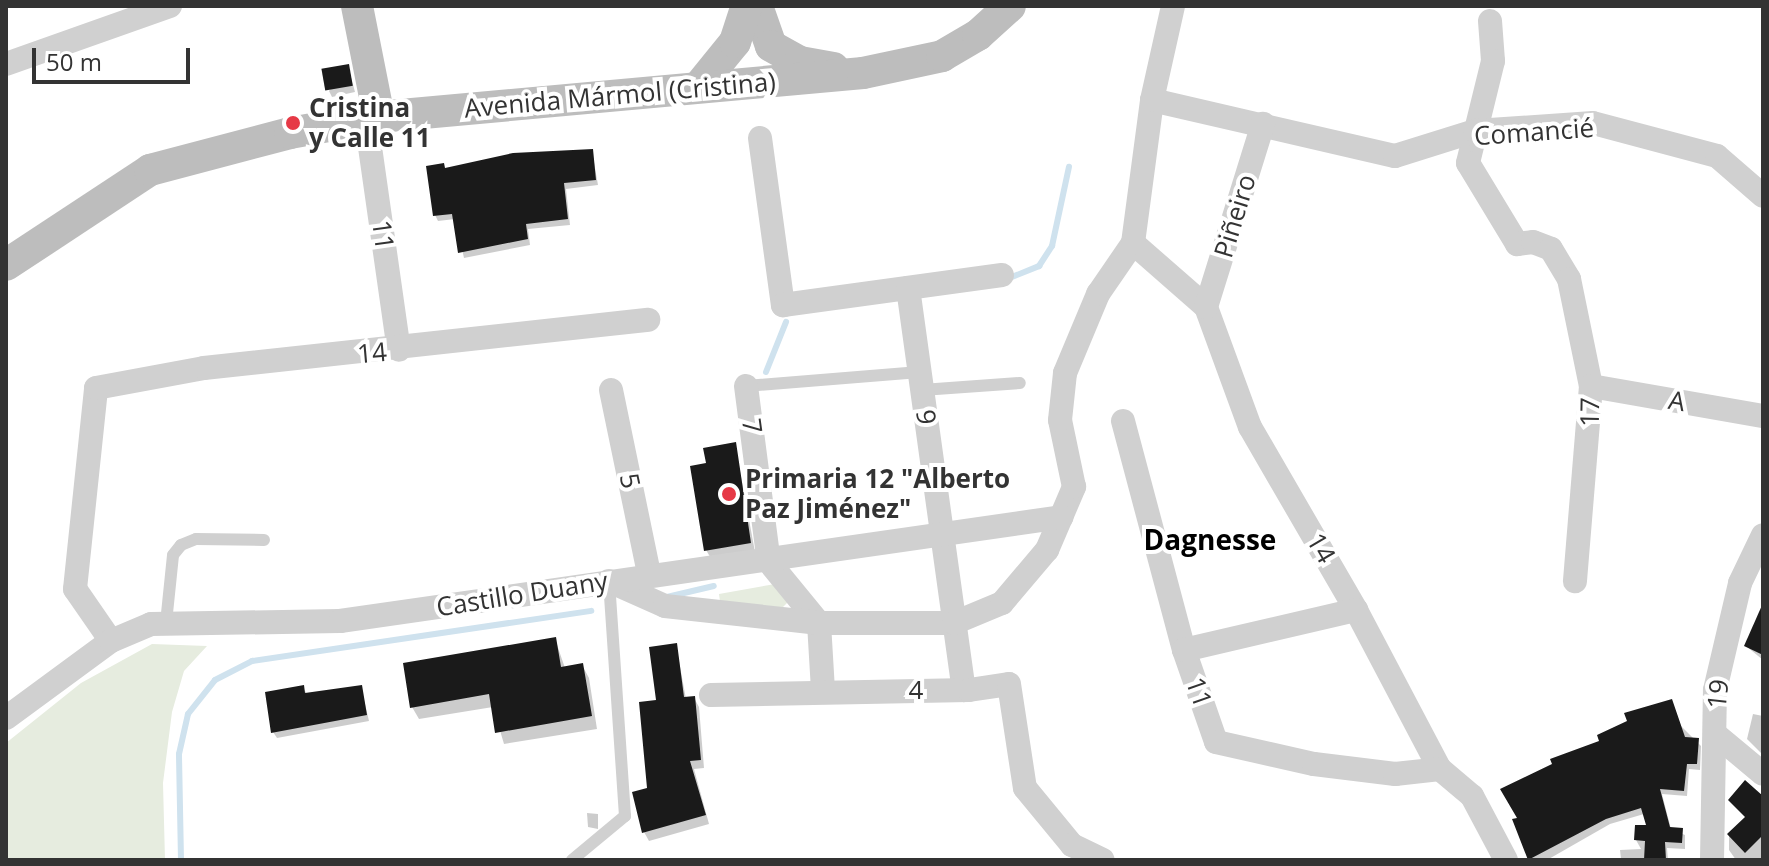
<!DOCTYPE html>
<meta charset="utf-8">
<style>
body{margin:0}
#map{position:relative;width:1769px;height:866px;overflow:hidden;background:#fff;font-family:"Open Sans",sans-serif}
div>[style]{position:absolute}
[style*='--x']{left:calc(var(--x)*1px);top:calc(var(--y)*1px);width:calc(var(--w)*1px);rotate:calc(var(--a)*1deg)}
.green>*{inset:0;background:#e6ecdf}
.shadow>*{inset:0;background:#0003}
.stream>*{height:6px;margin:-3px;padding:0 3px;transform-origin:3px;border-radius:3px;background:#cfe2ee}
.building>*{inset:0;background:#1a1a1a;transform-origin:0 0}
.service>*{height:12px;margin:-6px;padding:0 6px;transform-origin:6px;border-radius:6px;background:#d0d0d0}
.minor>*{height:24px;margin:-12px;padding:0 12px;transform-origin:12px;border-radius:12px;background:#d0d0d0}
.secondary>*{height:32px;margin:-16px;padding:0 16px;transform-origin:16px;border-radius:16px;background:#bdbdbd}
.dots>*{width:22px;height:22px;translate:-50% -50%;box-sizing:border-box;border:4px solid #fff;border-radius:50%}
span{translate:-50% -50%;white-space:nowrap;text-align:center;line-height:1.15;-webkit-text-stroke:8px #fff;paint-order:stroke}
.street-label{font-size:26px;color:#333}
.poi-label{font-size:26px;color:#333;font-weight:700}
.left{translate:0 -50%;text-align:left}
.neighbourhood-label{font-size:28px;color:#000;font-weight:700}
.frame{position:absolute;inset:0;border:8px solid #333;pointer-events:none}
.scale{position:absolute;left:32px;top:48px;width:158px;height:36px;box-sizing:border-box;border:4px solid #333;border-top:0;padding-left:10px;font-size:24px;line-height:28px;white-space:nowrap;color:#333;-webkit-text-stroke:6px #fff;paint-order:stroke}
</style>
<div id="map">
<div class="green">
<div style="clip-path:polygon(781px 583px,788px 602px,783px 607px,721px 609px,719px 594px)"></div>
<div style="clip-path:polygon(152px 644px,207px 646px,184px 671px,172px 712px,163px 783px,165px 860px,6px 860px,6px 743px,81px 683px)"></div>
</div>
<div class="shadow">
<div style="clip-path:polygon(348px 66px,355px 92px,332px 97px,329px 91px)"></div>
<div style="clip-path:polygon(592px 151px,598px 185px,566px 189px,570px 225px,528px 229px,530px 245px,464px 258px,455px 219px,438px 221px,435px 215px,446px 170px)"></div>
<div style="clip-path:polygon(735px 444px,755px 552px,712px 560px,706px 550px,708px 464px)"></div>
<div style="clip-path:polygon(1763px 606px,1763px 660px,1746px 646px)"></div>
<div style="clip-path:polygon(555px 639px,565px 668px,582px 665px,589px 678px,597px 729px,504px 744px,493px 707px,419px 719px,412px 707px)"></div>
<div style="clip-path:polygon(676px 645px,686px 699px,694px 698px,699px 707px,704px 768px,694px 769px,709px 824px,649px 841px,644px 832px,658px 702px)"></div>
<div style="clip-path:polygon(361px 687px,369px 721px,277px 738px,273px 732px,303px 688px,307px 694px)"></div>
<div style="clip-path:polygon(1672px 701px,1681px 726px,1701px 746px,1700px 770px,1689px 769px,1687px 796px,1662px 794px,1671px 829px,1685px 835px,1685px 849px,1667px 848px,1668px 860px,1615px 860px,1621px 859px,1620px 850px,1641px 849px,1636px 840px,1648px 828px,1644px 814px,1610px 824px,1547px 860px,1530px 860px,1515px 820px,1602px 742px)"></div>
<div style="clip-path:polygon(1753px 714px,1763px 716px,1763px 755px,1747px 739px)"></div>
<div style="clip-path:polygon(1763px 802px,1763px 860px,1736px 860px,1729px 850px,1729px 833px)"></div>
<div style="clip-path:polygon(587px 813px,598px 814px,598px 829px,588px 827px)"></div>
</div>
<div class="stream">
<div style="--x:1007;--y:279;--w:35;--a:-22"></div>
<div style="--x:1039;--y:266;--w:24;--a:-57"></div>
<div style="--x:1052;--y:246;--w:81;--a:-77.9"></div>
<div style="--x:766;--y:372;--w:54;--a:-68.2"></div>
<div style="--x:667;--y:597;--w:48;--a:-13.2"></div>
<div style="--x:181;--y:860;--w:106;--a:-91.1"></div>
<div style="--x:179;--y:754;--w:41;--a:-77.3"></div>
<div style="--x:188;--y:714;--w:43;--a:-51.5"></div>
<div style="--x:215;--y:680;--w:42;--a:-27.2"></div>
<div style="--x:252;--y:661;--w:343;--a:-8.4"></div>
</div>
<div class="building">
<div style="left:349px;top:64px;width:22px;height:28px;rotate:80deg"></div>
<div style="clip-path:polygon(593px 149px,596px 180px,564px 183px,568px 219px,526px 224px,528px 239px,458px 253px,452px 214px,433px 216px,426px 166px,444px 163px,445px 168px,513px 153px)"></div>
<div style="clip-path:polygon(736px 442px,751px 543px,704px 551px,690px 466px,706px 463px,703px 448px)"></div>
<div style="clip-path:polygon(1763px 603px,1763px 655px,1744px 646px)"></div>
<div style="clip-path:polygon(556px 637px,561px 667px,583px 663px,592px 716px,495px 733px,489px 694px,410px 708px,403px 663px)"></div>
<div style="clip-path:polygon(677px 643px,684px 697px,695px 696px,701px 760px,690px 761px,706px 815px,642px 833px,632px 792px,647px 788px,639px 702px,656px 700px,649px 647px)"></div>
<div style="clip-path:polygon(304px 685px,305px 693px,362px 685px,367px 715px,271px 733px,265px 692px)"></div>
<div style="clip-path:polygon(1672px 699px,1685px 737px,1699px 738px,1697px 764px,1687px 764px,1684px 791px,1660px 789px,1670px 827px,1683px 828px,1682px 843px,1665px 842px,1666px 860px,1644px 860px,1645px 841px,1634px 840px,1635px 825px,1646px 825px,1641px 808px,1606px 819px,1528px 860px,1512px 819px,1517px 818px,1500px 789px,1552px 764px,1550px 759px,1599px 741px,1597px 735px,1627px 721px,1624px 713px)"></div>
<div style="clip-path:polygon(1745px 780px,1763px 796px,1763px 835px,1745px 853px,1727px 834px,1745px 817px,1728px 800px)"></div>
</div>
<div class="service">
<div style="--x:746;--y:386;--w:174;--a:-4.6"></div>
<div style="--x:922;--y:390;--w:98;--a:-4.1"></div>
<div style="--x:166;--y:623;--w:68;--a:-84.1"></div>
<div style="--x:173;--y:555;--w:13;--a:-51"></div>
<div style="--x:181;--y:545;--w:16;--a:-22"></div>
<div style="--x:196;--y:539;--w:68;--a:0.8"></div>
<div style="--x:572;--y:860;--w:69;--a:-39.7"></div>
<div style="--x:625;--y:816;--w:236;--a:-93.9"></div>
</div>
<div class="minor">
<div style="--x:1490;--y:21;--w:40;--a:85.7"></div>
<div style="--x:1493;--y:61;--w:105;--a:103.8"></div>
<div style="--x:1468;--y:163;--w:95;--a:58.8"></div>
<div style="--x:1517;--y:244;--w:16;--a:-7"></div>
<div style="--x:1533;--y:242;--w:19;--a:21"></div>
<div style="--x:1551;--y:249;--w:35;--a:59"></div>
<div style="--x:1569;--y:279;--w:109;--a:78.4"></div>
<div style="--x:1591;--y:386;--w:196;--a:94.7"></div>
<div style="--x:6;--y:64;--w:174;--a:-19.5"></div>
<div style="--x:1152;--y:100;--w:249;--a:13"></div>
<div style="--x:1395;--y:156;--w:84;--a:-17.4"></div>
<div style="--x:1475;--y:131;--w:118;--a:-3.9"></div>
<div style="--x:1593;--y:123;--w:128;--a:14.9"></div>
<div style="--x:1717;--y:156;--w:61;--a:41"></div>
<div style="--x:366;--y:119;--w:233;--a:81.9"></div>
<div style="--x:760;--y:138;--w:169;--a:82.2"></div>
<div style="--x:783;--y:305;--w:221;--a:-7.8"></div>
<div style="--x:1133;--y:243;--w:97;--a:41.2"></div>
<div style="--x:1206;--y:307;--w:128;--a:69.9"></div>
<div style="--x:1250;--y:427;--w:211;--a:59.9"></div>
<div style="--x:1356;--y:610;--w:180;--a:62.2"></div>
<div style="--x:1440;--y:769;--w:42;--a:40.2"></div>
<div style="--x:1472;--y:796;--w:72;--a:62"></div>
<div style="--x:908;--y:288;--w:406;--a:82.1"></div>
<div style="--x:1206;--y:307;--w:192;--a:-72.7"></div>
<div style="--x:746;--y:386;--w:177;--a:82.6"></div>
<div style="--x:769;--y:562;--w:79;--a:50.7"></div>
<div style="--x:819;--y:623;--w:68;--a:86.6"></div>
<div style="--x:1591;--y:386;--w:175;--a:9.9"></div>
<div style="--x:611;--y:390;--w:187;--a:78.3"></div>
<div style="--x:1123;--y:421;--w:237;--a:75.1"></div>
<div style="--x:1184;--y:650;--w:97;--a:70.8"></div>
<div style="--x:1216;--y:742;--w:100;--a:12.7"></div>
<div style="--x:1314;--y:764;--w:82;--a:7"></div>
<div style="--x:1395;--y:774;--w:45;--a:-6.3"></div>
<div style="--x:609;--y:581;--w:61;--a:24.1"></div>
<div style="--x:665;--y:606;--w:155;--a:6.3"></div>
<div style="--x:819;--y:623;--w:135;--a:0"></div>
<div style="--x:954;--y:623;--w:52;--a:-22.6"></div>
<div style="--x:1002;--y:603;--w:70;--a:-49.7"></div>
<div style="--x:1047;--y:550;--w:69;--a:-66.8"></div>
<div style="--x:1074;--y:487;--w:68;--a:-101.8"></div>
<div style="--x:1060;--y:420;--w:47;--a:-83.9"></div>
<div style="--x:1065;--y:373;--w:86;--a:-67.3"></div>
<div style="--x:1098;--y:294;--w:62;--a:-55.5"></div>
<div style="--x:1133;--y:243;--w:144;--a:-82.4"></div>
<div style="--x:1152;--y:100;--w:96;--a:-77.4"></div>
<div style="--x:111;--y:641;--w:63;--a:-124.7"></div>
<div style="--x:75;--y:589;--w:202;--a:-84"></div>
<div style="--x:96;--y:388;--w:110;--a:-10.5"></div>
<div style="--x:204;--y:368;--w:447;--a:-6.2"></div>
<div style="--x:1184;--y:650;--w:177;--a:-13.1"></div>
<div style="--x:711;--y:695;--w:258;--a:-1.1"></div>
<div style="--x:969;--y:690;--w:40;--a:-8.5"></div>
<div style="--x:1009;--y:684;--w:105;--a:81.3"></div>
<div style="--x:1025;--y:788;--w:74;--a:50.5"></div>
<div style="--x:1072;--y:845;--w:34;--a:26"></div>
<div style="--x:6;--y:718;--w:130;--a:-36.3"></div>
<div style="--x:111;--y:641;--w:43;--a:-23"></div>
<div style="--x:151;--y:624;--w:189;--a:-0.9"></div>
<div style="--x:340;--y:621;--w:729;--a:-8.2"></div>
<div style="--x:1715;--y:734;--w:62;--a:39.8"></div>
<div style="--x:1712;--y:860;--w:170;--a:-89"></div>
<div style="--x:1715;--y:690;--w:110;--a:-76.8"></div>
<div style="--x:1740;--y:583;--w:53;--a:-64.4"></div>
</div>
<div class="secondary">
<div style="--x:357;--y:6;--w:113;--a:78.8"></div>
<div style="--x:757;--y:6;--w:42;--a:70.7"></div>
<div style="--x:771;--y:46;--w:33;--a:29"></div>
<div style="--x:800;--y:62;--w:34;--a:10"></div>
<div style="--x:700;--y:85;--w:55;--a:-50.9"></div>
<div style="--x:735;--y:42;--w:38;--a:-72"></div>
<div style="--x:6;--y:265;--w:173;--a:-33.4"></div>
<div style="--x:150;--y:170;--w:145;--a:-14.8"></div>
<div style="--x:290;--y:133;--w:90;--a:-10.2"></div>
<div style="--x:379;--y:117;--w:486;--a:-5.2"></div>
<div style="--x:863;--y:73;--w:81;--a:-12.1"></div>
<div style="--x:942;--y:56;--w:42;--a:-30.3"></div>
<div style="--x:978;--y:35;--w:43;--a:-42.2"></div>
</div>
<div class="dots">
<div style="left:293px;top:123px;background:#e63946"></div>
<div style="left:729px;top:494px;background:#e63946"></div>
</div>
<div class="street-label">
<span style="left:620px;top:95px;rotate:-5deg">Avenida Mármol (Cristina)</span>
<span style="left:1534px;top:132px;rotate:-4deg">Comancié</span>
<span style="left:1235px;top:216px;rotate:-73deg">Piñeiro</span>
<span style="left:383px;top:235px;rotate:82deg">11</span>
<span style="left:372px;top:353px;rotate:-5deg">14</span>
<span style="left:1677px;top:401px;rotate:10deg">A</span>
<span style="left:1590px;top:412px;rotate:-89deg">17</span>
<span style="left:926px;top:417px;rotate:82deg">9</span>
<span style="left:752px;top:426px;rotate:82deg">7</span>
<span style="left:630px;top:481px;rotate:78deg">5</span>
<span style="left:1321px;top:548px;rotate:60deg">14</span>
<span style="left:522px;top:594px;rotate:-9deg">Castillo Duany</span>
<span style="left:916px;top:690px">4</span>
<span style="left:1199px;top:692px;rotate:71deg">11</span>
<span style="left:1718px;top:694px;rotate:-84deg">19</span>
</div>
<div class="poi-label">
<span class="left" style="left:309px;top:123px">Cristina<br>y Calle 11</span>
<span class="left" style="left:745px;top:494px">Primaria 12 "Alberto<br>Paz Jiménez"</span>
</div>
<div class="neighbourhood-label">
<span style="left:1210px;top:539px">Dagnesse</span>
</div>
<div class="frame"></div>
<div class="scale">50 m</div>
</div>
